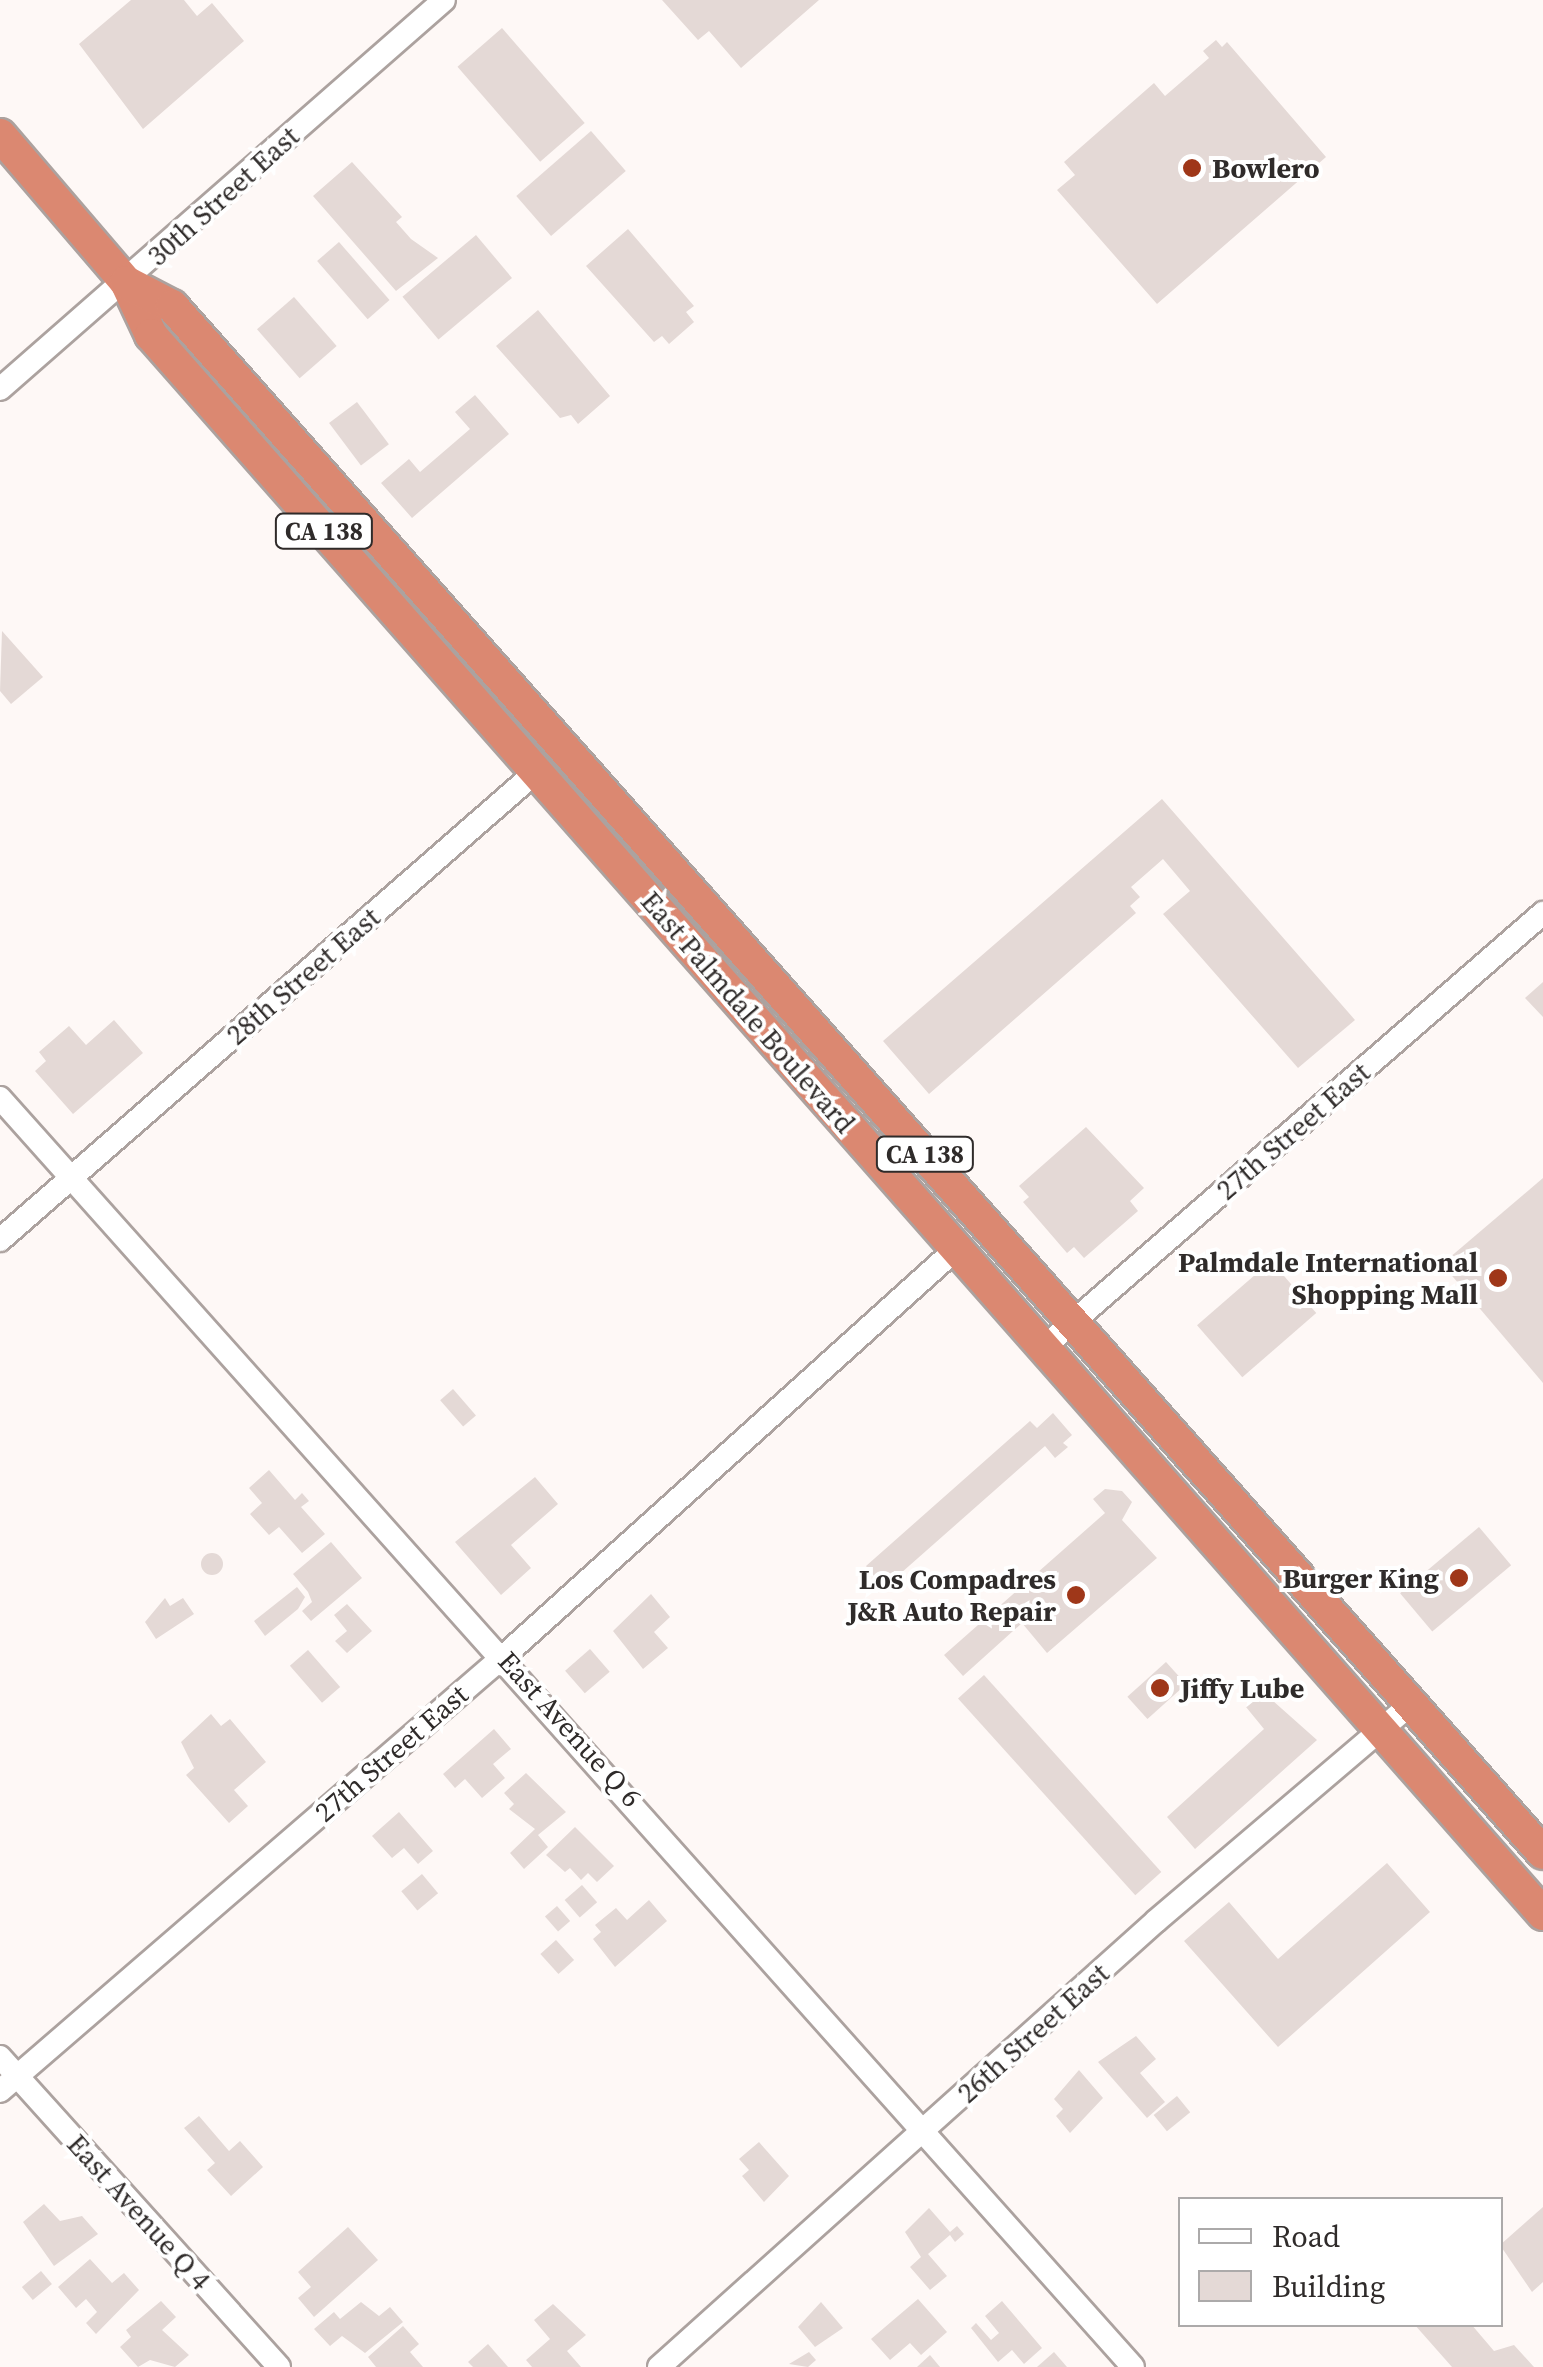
<!DOCTYPE html>
<style>
body{margin:0}
#map{position:relative;width:1543px;height:2367px;overflow:hidden;background:#fef8f6;font-family:"Source Serif 4",serif}
div>[style]{position:absolute}
[style*='--x']{left:calc(var(--x)*1px);top:calc(var(--y)*1px);width:calc(var(--w)*1px);rotate:calc(var(--a)*1deg)}
.building>*{inset:0;background:#e4d9d6;transform-origin:0 0}
.round{border-radius:50%}
.roads{filter:drop-shadow(2px 0 #aca29f) drop-shadow(-2px 0 #aca29f) drop-shadow(0 2px #aca29f) drop-shadow(0 -2px #aca29f)}
.minor>*{height:22px;margin:-11px;padding:0 11px;transform-origin:11px;border-radius:11px;background:#fff}
.highway>*{height:32px;margin:-16px;padding:0 16px;transform-origin:16px;border-radius:16px;background:#db8871}
.dots>*{width:28px;height:28px;translate:-50% -50%;box-sizing:border-box;border:5px solid #fff;border-radius:50%}
span{translate:-50% -50%;white-space:nowrap;text-align:center;line-height:1.15;-webkit-text-stroke:8px #fff;paint-order:stroke}
.shield-label span{padding:2px 8px;background:#fff;border:2px solid;border-radius:8px;-webkit-text-stroke-width:0}
.shield-label{font-size:25px;color:#2f2b2a;font-weight:700}
.poi-label{font-size:28px;color:#2f2b2a;font-weight:700}
.left{translate:0 -50%;text-align:left}
.right{translate:-100% -50%;text-align:right}
.street-label{font-size:28px;color:#2f2b2a}
.legend{position:absolute;left:1178px;top:2197px;width:325px;height:130px;box-sizing:border-box;background:#fff;border:2px solid #acaaaa;margin:0;padding:12px 18px;list-style:none;font-size:30px;color:#2f2b2a}
.legend li{display:flex;align-items:center;gap:20px;height:50px}
.legend b{width:50px;border:2px solid #acaaaa}
</style>
<div id="map">
<div class="building">
<div style="clip-path:polygon(131px 0,184px 0,197px 16px,212px 3px,244px 41px,143px 129px,79px 44px)"></div>
<div style="clip-path:polygon(662px 0,819px 0,741px 68px,709px 31px,698px 40px)"></div>
<div style="left:502px;top:28px;width:126px;height:59px;rotate:49deg"></div>
<div style="clip-path:polygon(1216px 40px,1222px 47px,1227px 42px,1326px 157px,1157px 304px,1057px 190px,1075px 175px,1064px 162px,1154px 83px,1165px 96px,1209px 58px,1203px 51px)"></div>
<div style="left:591px;top:131px;width:53px;height:99px;rotate:49deg"></div>
<div style="clip-path:polygon(352px 162px,402px 217px,396px 222px,411px 239px,438px 258px,396px 291px,313px 196px)"></div>
<div style="clip-path:polygon(628px 229px,694px 306px,686px 312px,694px 322px,669px 344px,662px 336px,654px 342px,586px 266px)"></div>
<div style="left:476px;top:235px;width:56px;height:96px;rotate:50deg"></div>
<div style="left:339px;top:242px;width:77px;height:29px;rotate:49deg"></div>
<div style="left:294px;top:297px;width:65px;height:49px;rotate:49deg"></div>
<div style="clip-path:polygon(538px 310px,610px 396px,578px 424px,571px 415px,560px 418px,496px 346px)"></div>
<div style="clip-path:polygon(475px 395px,509px 434px,412px 518px,381px 483px,409px 459px,420px 472px,470px 429px,455px 412px)"></div>
<div style="left:357px;top:402px;width:53px;height:35px;rotate:53deg"></div>
<div style="clip-path:polygon(2px 631px,43px 677px,11px 704px,0 691px)"></div>
<div style="clip-path:polygon(1162px 799px,1355px 1020px,1298px 1068px,1163px 914px,1190px 891px,1163px 859px,1131px 887px,1140px 897px,1130px 906px,1136px 913px,929px 1094px,883px 1041px)"></div>
<div style="clip-path:polygon(1543px 982px,1543px 1017px,1525px 998px)"></div>
<div style="clip-path:polygon(114px 1020px,143px 1053px,73px 1114px,35px 1071px,46px 1061px,39px 1052px,69px 1026px,86px 1045px)"></div>
<div style="clip-path:polygon(1086px 1127px,1144px 1188px,1130px 1201px,1138px 1211px,1084px 1258px,1074px 1247px,1067px 1253px,1023px 1202px,1029px 1197px,1019px 1186px)"></div>
<div style="clip-path:polygon(1543px 1178px,1543px 1383px,1442px 1264px)"></div>
<div style="left:1271px;top:1261px;width:69px;height:98px;rotate:49deg"></div>
<div style="left:453px;top:1389px;width:35px;height:17px;rotate:49deg"></div>
<div style="clip-path:polygon(1053px 1413px,1072px 1435px,1063px 1443px,1068px 1447px,1055px 1458px,1045px 1446px,884px 1588px,866px 1566px,1030px 1421px,1037px 1428px)"></div>
<div style="clip-path:polygon(269px 1470px,295px 1500px,302px 1493px,309px 1501px,301px 1507px,325px 1534px,302px 1553px,279px 1527px,269px 1535px,250px 1514px,262px 1503px,249px 1488px)"></div>
<div style="clip-path:polygon(535px 1477px,558px 1504px,511px 1545px,531px 1568px,501px 1595px,455px 1542px)"></div>
<div style="clip-path:polygon(1105px 1489px,1122px 1491px,1132px 1502px,1122px 1520px,1157px 1558px,1047px 1653px,1022px 1623px,963px 1676px,944px 1655px,1105px 1513px,1093px 1499px)"></div>
<div style="left:1479px;top:1527px;width:50px;height:103px;rotate:50deg"></div>
<div style="clip-path:polygon(331px 1542px,362px 1578px,311px 1621px,302px 1611px,312px 1602px,308px 1592px,293px 1574px)"></div>
<div class="round" style="left:201px;top:1553px;width:22px;height:22px"></div>
<div style="clip-path:polygon(297px 1587px,305px 1597px,298px 1609px,265px 1636px,254px 1621px)"></div>
<div style="clip-path:polygon(651px 1594px,670px 1617px,654px 1632px,668px 1648px,643px 1669px,613px 1631px)"></div>
<div style="clip-path:polygon(165px 1598px,170px 1606px,183px 1598px,194px 1614px,156px 1639px,145px 1622px)"></div>
<div style="clip-path:polygon(347px 1604px,372px 1631px,347px 1653px,335px 1641px,347px 1631px,334px 1615px)"></div>
<div style="left:590px;top:1649px;width:30px;height:33px;rotate:49deg"></div>
<div style="left:308px;top:1650px;width:49px;height:24px;rotate:49deg"></div>
<div style="left:1166px;top:1662px;width:30px;height:52px;rotate:48deg"></div>
<div style="left:984px;top:1675px;width:265px;height:35px;rotate:48deg"></div>
<div style="clip-path:polygon(1263px 1692px,1317px 1740px,1195px 1849px,1167px 1817px,1264px 1729px,1246px 1707px)"></div>
<div style="clip-path:polygon(211px 1714px,221px 1726px,230px 1719px,266px 1762px,234px 1790px,248px 1806px,229px 1823px,186px 1775px,194px 1768px,181px 1742px)"></div>
<div style="clip-path:polygon(494px 1729px,511px 1749px,493px 1764px,505px 1778px,482px 1798px,465px 1779px,455px 1788px,443px 1774px)"></div>
<div style="clip-path:polygon(526px 1773px,566px 1812px,538px 1835px,548px 1847px,524px 1869px,510px 1853px,535px 1829px,509px 1809px,514px 1804px,504px 1793px)"></div>
<div style="clip-path:polygon(399px 1812px,433px 1851px,418px 1864px,404px 1848px,392px 1858px,372px 1836px)"></div>
<div style="clip-path:polygon(575px 1827px,614px 1866px,597px 1882px,588px 1873px,581px 1880px,570px 1868px,565px 1872px,546px 1855px)"></div>
<div style="clip-path:polygon(1387px 1863px,1430px 1912px,1278px 2047px,1184px 1941px,1229px 1902px,1278px 1959px)"></div>
<div style="left:422px;top:1874px;width:25px;height:27px;rotate:50deg"></div>
<div style="left:582px;top:1885px;width:23px;height:23px;rotate:49deg"></div>
<div style="clip-path:polygon(649px 1900px,667px 1921px,615px 1967px,593px 1939px,601px 1932px,595px 1925px,616px 1908px,627px 1920px)"></div>
<div style="left:557px;top:1906px;width:20px;height:16px;rotate:49deg"></div>
<div style="left:556px;top:1940px;width:27px;height:21px;rotate:48deg"></div>
<div style="clip-path:polygon(1136px 2036px,1156px 2059px,1140px 2073px,1165px 2102px,1147px 2118px,1098px 2062px)"></div>
<div style="clip-path:polygon(1079px 2070px,1103px 2098px,1070px 2133px,1056px 2116px,1063px 2109px,1054px 2099px)"></div>
<div style="left:1177px;top:2096px;width:21px;height:30px;rotate:51deg"></div>
<div style="clip-path:polygon(199px 2116px,229px 2151px,240px 2141px,263px 2167px,231px 2196px,207px 2170px,215px 2163px,184px 2128px)"></div>
<div style="clip-path:polygon(759px 2142px,789px 2176px,764px 2202px,742px 2176px,749px 2170px,739px 2159px)"></div>
<div style="clip-path:polygon(44px 2204px,60px 2221px,82px 2216px,98px 2234px,54px 2266px,23px 2222px)"></div>
<div style="clip-path:polygon(1543px 2207px,1543px 2282px,1532px 2292px,1500px 2245px)"></div>
<div style="clip-path:polygon(929px 2208px,950px 2232px,957px 2226px,964px 2234px,955px 2242px,950px 2235px,928px 2254px,947px 2276px,930px 2290px,910px 2267px,921px 2257px,905px 2232px)"></div>
<div style="clip-path:polygon(348px 2227px,378px 2260px,314px 2317px,298px 2298px,311px 2287px,298px 2272px)"></div>
<div style="clip-path:polygon(90px 2259px,112px 2283px,124px 2273px,139px 2290px,96px 2334px,86px 2323px,97px 2312px,86px 2299px,76px 2308px,58px 2287px)"></div>
<div style="left:41px;top:2271px;width:17px;height:25px;rotate:50deg"></div>
<div style="clip-path:polygon(918px 2299px,947px 2332px,921px 2355px,910px 2343px,890px 2360px,871px 2339px)"></div>
<div style="clip-path:polygon(161px 2301px,176px 2317px,162px 2330px,189px 2355px,175px 2367px,150px 2360px,138px 2367px,120px 2347px,131px 2337px,126px 2330px)"></div>
<div style="clip-path:polygon(1002px 2301px,1042px 2348px,1024px 2364px,1012px 2350px,998px 2362px,971px 2328px,976px 2323px,991px 2340px,999px 2333px,985px 2316px)"></div>
<div style="clip-path:polygon(361px 2302px,379px 2316px,390px 2307px,403px 2322px,365px 2353px,342px 2336px,330px 2346px,314px 2329px,334px 2312px,340px 2319px)"></div>
<div style="clip-path:polygon(821px 2302px,843px 2328px,815px 2347px,798px 2327px)"></div>
<div style="clip-path:polygon(553px 2304px,586px 2335px,567px 2351px,581px 2367px,532px 2367px,526px 2360px,550px 2339px,534px 2320px)"></div>
<div style="clip-path:polygon(1414px 2324px,1471px 2324px,1494px 2351px,1514px 2345px,1534px 2367px,1452px 2367px)"></div>
<div style="clip-path:polygon(403px 2326px,419px 2344px,410px 2352px,423px 2367px,376px 2367px,368px 2357px)"></div>
<div style="clip-path:polygon(488px 2344px,508px 2367px,473px 2367px,468px 2362px)"></div>
<div style="clip-path:polygon(809px 2352px,816px 2360px,808px 2367px,789px 2364px)"></div>
<div style="clip-path:polygon(1054px 2352px,1067px 2367px,1037px 2367px)"></div>
<div style="clip-path:polygon(930px 2355px,940px 2367px,917px 2367px)"></div>
</div>
<div class="roads">
<div class="minor">
<div style="--x:0;--y:389;--w:590;--a:-41.22"></div>
<div style="--x:0;--y:1098;--w:1701;--a:48.24"></div>
<div style="--x:0;--y:1240;--w:712;--a:-41.13"></div>
<div style="--x:1043;--y:1348;--w:663;--a:-41.02"></div>
<div style="--x:0;--y:2057;--w:417;--a:48"></div>
<div style="--x:0;--y:2091;--w:666;--a:-40.8"></div>
<div style="--x:504;--y:1656;--w:608;--a:-42"></div>
<div style="--x:659;--y:2367;--w:668;--a:-41.9"></div>
<div style="--x:1156;--y:1921;--w:335;--a:-40.4"></div>
</div>
<div class="highway">
<div style="--x:0;--y:135;--w:194;--a:49.4"></div>
<div style="--x:126;--y:282;--w:59;--a:64.7"></div>
<div style="--x:151;--y:335;--w:2105;--a:48.6"></div>
<div style="--x:126;--y:282;--w:52;--a:27.6"></div>
<div style="--x:172;--y:306;--w:2067;--a:48.45"></div>
</div>
</div>
<div class="dots">
<div style="left:1192px;top:168px;background:#9f3719"></div>
<div style="left:1498px;top:1278px;background:#9f3719"></div>
<div style="left:1459px;top:1578px;background:#9f3719"></div>
<div style="left:1076px;top:1595px;background:#9f3719"></div>
<div style="left:1160px;top:1688px;background:#9f3719"></div>
</div>
<div class="shield-label">
<span style="left:324px;top:531px">CA 138</span>
<span style="left:925px;top:1154px">CA 138</span>
</div>
<div class="poi-label">
<span class="left" style="left:1212px;top:168px">Bowlero</span>
<span class="right" style="left:1478px;top:1278px">Palmdale International<br>Shopping Mall</span>
<span class="right" style="left:1439px;top:1578px">Burger King</span>
<span class="right" style="left:1056px;top:1595px">Los Compadres<br>J&amp;R Auto Repair</span>
<span class="left" style="left:1180px;top:1688px">Jiffy Lube</span>
</div>
<div class="street-label">
<span style="left:223px;top:196px;rotate:-42deg">30th Street East</span>
<span style="left:303px;top:976px;rotate:-41deg">28th Street East</span>
<span style="left:748px;top:1012px;rotate:49deg">East Palmdale Boulevard</span>
<span style="left:1293px;top:1131px;rotate:-41deg">27th Street East</span>
<span style="left:570px;top:1729px;rotate:48deg">East Avenue Q 6</span>
<span style="left:391px;top:1753px;rotate:-41deg">27th Street East</span>
<span style="left:1033px;top:2033px;rotate:-42deg">26th Street East</span>
<span style="left:139px;top:2212px;rotate:48deg">East Avenue Q 4</span>
</div>
<ul class="legend">
<li><b style="height:12px;background:#fff"></b>Road</li>
<li><b style="height:28px;background:#e4d9d6"></b>Building</li>
</ul>
</div>
